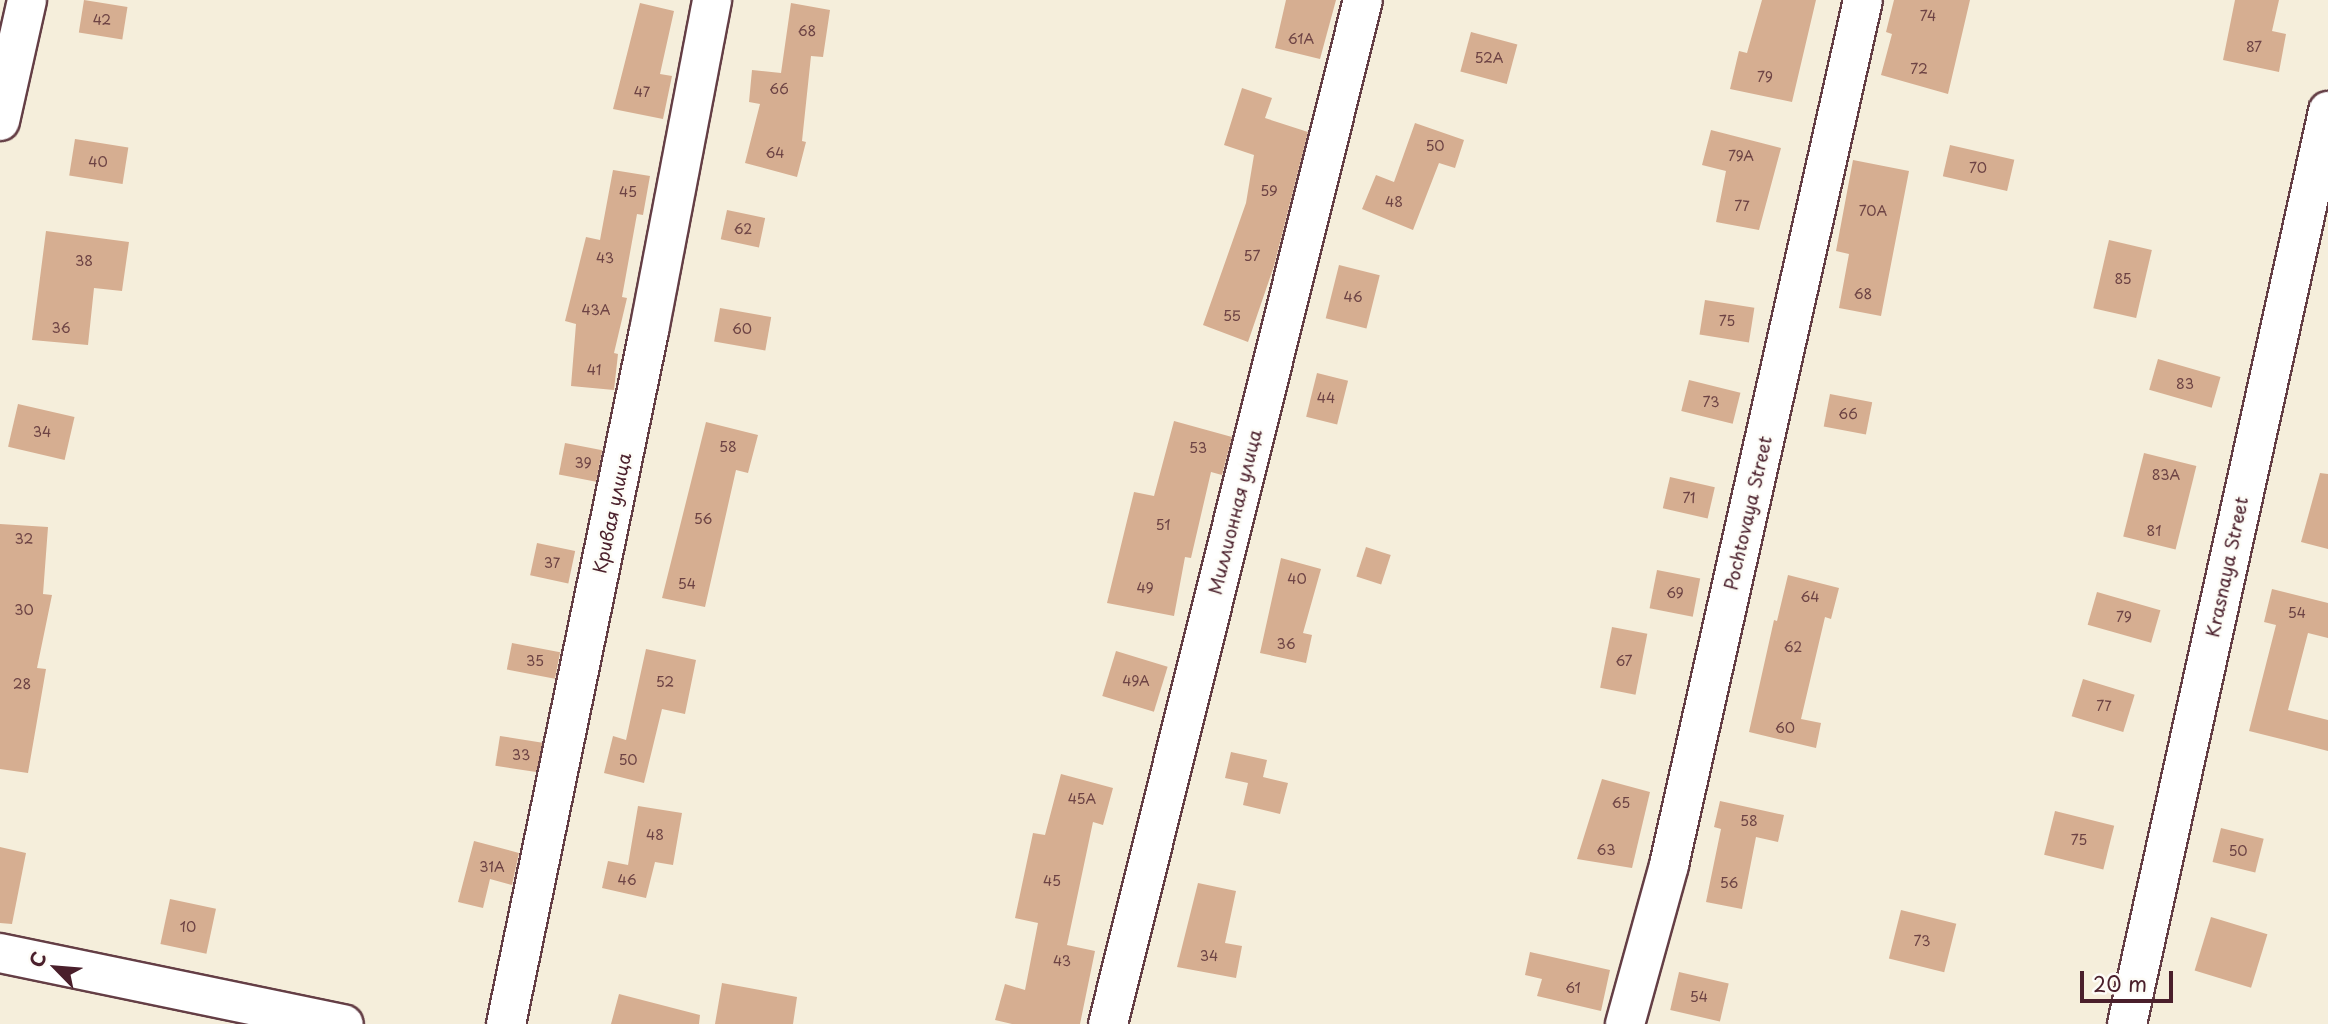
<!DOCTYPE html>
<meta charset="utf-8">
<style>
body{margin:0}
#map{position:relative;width:2328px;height:1024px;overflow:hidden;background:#f5eedb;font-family:"Playpen Sans",sans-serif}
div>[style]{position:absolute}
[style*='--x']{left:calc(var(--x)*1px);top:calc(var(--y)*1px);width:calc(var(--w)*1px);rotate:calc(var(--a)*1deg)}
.building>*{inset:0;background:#d6ae91;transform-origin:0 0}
.roads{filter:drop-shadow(2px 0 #643e45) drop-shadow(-2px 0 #643e45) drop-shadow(0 2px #643e45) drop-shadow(0 -2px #643e45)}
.minor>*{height:38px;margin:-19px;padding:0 19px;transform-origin:19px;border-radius:19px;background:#fff}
.major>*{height:38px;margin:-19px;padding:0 19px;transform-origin:19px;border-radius:19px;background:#fff}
span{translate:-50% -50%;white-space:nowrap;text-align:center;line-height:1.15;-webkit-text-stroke:5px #fdfcf7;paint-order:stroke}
.number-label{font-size:14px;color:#6d4344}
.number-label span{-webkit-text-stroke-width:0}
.street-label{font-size:18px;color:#4a1f2b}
.north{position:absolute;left:21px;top:933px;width:70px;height:70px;-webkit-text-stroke:5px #fdfcf7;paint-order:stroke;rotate:295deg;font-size:19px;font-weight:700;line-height:28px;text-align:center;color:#4a1f2b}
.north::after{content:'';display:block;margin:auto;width:24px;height:32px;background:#4a1f2b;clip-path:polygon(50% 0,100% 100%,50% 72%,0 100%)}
.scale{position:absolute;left:2080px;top:971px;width:93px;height:32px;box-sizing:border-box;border:4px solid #4a1f2b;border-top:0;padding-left:9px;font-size:21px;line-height:24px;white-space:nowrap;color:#4a1f2b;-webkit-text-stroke:5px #fdfcf7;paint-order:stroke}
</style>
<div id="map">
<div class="building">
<div style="left:84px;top:0;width:44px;height:33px;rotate:9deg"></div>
<div style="clip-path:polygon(1286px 0,1336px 0,1320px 59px,1275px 48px)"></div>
<div style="clip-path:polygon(1762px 0,1816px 0,1792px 102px,1730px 89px,1739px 51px,1747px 53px)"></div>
<div style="clip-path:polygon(1894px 0,1970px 0,1948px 94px,1881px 75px,1892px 34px,1886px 32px)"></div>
<div style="clip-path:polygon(2235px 0,2279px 0,2272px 31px,2286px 34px,2279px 72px,2223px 60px)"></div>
<div style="clip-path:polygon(640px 3px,674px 11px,660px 74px,672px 76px,663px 119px,613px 109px)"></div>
<div style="clip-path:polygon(791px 3px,830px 10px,823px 57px,811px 56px,802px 141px,806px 142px,797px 177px,745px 163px,760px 104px,749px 102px,752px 70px,781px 73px)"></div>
<div style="left:1471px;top:32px;width:48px;height:41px;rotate:15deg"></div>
<div style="clip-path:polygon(1242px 88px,1272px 98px,1265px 118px,1308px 132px,1274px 266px,1248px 342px,1203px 325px,1246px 203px,1254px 155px,1224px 145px)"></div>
<div style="clip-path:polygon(1415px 123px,1464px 140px,1455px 168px,1439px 163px,1413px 230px,1362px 209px,1376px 175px,1394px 182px)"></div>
<div style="clip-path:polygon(1711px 130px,1781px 148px,1759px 230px,1716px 222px,1726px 171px,1702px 165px)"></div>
<div style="left:75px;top:139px;width:54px;height:37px;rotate:9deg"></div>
<div style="left:1950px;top:145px;width:66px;height:32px;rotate:13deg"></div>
<div style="clip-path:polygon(1853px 160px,1909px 171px,1881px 316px,1839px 308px,1849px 254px,1836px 251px)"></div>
<div style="clip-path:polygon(613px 170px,650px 176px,643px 215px,637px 214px,622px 297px,627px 298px,614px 353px,618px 354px,614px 390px,571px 386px,576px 324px,565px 321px,586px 237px,600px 240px)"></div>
<div style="left:727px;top:210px;width:39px;height:30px;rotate:12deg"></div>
<div style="clip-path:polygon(46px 231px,129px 242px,122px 291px,94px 288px,88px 345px,32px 340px)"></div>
<div style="left:2109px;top:240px;width:44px;height:70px;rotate:13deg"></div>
<div style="left:1339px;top:265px;width:42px;height:55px;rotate:14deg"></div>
<div style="left:1705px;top:300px;width:50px;height:35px;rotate:9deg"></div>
<div style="left:720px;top:308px;width:52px;height:34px;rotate:10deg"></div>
<div style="left:2158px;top:359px;width:65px;height:32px;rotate:16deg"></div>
<div style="left:1317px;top:373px;width:32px;height:45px;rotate:14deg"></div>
<div style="left:1689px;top:380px;width:53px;height:32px;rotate:14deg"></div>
<div style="left:1830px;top:394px;width:43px;height:33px;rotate:11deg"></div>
<div style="left:18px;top:404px;width:58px;height:44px;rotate:13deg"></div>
<div style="clip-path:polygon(1174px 421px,1232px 437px,1222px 475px,1211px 472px,1191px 558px,1185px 557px,1174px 616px,1107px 603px,1134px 492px,1154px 496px)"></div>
<div style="clip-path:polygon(706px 422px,758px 435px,748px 473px,736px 470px,705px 607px,662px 598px)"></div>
<div style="left:565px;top:443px;width:38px;height:32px;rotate:11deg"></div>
<div style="left:2144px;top:453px;width:54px;height:86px;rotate:14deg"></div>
<div style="clip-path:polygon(2320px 473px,2328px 474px,2328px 549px,2301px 542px)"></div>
<div style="left:1670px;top:477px;width:46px;height:32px;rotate:13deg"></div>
<div style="clip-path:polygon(0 524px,48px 527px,43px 594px,52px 595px,37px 668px,46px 669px,28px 773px,0 769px)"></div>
<div style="left:537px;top:543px;width:39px;height:33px;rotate:12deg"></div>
<div style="left:1366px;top:547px;width:26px;height:31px;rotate:18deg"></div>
<div style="clip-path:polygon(1281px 558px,1321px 569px,1303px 633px,1312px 635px,1306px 663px,1260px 653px)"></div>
<div style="left:1657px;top:570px;width:44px;height:39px;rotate:11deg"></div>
<div style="clip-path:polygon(1788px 575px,1839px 588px,1831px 619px,1825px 617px,1801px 719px,1821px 723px,1816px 748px,1749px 732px,1774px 620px,1777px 621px)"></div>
<div style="clip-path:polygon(2272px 589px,2328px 603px,2328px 638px,2308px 633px,2288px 710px,2328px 720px,2328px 751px,2249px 731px,2276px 625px,2264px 622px)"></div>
<div style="left:2097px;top:592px;width:66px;height:34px;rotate:16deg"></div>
<div style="left:1612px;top:627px;width:36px;height:62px;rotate:11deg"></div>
<div style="left:512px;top:643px;width:49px;height:27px;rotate:11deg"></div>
<div style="clip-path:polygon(646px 649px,696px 660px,685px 714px,662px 709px,644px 783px,604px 773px,613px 736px,626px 740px)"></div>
<div style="left:1116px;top:651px;width:54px;height:47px;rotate:17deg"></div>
<div style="left:2083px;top:679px;width:54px;height:39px;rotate:17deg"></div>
<div style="left:500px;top:736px;width:43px;height:30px;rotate:9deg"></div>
<div style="clip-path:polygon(1231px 752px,1267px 760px,1263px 777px,1288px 783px,1280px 814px,1243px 805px,1248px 783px,1225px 778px)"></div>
<div style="clip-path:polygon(1061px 774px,1113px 788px,1103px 825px,1093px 822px,1067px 945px,1095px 951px,1080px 1024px,1012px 1024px,995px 1020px,1005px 984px,1025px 990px,1038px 923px,1015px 918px,1033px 833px,1045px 835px)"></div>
<div style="clip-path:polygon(1602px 779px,1650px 792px,1632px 868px,1577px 859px)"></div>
<div style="clip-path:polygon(1720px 801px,1784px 815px,1778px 842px,1756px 837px,1742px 909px,1706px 902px,1721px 829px,1714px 827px)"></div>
<div style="clip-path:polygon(638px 806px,682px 813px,673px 865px,655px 862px,646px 898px,602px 888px,608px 861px,628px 865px)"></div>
<div style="left:2055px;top:811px;width:61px;height:45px;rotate:14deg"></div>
<div style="left:2221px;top:828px;width:44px;height:35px;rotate:14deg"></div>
<div style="clip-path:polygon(474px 841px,519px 853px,512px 885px,490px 879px,483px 908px,458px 902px)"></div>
<div style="clip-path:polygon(0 847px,26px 853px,12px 924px,0 923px)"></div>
<div style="clip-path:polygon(1198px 883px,1236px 891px,1225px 943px,1242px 946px,1236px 978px,1177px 967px)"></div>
<div style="left:170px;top:899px;width:47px;height:46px;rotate:12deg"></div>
<div style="left:1901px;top:910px;width:57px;height:50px;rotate:14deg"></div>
<div style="left:2211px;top:917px;width:59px;height:56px;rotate:17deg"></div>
<div style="clip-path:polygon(1530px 952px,1610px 970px,1601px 1011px,1537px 996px,1542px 979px,1525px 975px)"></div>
<div style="left:1679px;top:972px;width:51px;height:39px;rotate:13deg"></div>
<div style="clip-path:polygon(722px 983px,797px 997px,793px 1024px,715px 1024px)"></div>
<div style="clip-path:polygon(619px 994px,700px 1015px,699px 1024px,611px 1024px)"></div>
</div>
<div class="roads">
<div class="minor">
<div style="--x:0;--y:121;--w:124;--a:-77.4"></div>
<div style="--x:506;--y:1024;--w:708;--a:-78.34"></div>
<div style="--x:649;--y:331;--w:337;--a:-79.2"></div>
<div style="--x:1108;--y:1024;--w:1055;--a:-76.02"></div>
<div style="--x:1625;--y:1024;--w:165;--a:-74.5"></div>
<div style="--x:1669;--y:865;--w:886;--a:-77.36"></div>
<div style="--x:2127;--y:1024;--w:935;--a:-77.58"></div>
</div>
<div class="major">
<div style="--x:0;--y:953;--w:351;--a:11.7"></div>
</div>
</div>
<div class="number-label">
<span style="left:1928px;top:16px">74</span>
<span style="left:102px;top:20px">42</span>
<span style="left:807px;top:31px">68</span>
<span style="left:1301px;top:39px">61А</span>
<span style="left:2254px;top:47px">87</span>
<span style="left:1489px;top:58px">52А</span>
<span style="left:1919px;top:69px">72</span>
<span style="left:1765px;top:77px">79</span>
<span style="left:779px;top:89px">66</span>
<span style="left:642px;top:92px">47</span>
<span style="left:1435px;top:146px">50</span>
<span style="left:775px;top:153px">64</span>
<span style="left:1741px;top:156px">79А</span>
<span style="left:98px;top:162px">40</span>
<span style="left:1978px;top:168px">70</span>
<span style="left:1269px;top:191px">59</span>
<span style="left:628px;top:192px">45</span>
<span style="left:1394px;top:202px">48</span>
<span style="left:1742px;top:206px">77</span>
<span style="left:1873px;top:211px">70А</span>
<span style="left:743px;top:229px">62</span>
<span style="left:1252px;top:256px">57</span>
<span style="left:605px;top:258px">43</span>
<span style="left:84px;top:261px">38</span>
<span style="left:2123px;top:279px">85</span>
<span style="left:1863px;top:294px">68</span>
<span style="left:1353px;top:297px">46</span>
<span style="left:596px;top:310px">43А</span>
<span style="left:1232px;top:316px">55</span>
<span style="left:1727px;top:321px">75</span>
<span style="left:61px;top:328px">36</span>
<span style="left:742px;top:329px">60</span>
<span style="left:594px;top:370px">41</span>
<span style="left:2185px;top:384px">83</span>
<span style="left:1326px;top:398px">44</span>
<span style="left:1711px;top:402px">73</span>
<span style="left:1848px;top:414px">66</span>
<span style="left:42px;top:432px">34</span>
<span style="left:728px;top:447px">58</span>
<span style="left:1198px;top:448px">53</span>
<span style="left:583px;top:463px">39</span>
<span style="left:2166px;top:475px">83А</span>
<span style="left:1689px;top:498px">71</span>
<span style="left:703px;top:519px">56</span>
<span style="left:1163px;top:525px">51</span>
<span style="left:2154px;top:531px">81</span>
<span style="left:24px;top:539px">32</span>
<span style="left:552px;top:563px">37</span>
<span style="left:1297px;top:579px">40</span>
<span style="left:687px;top:584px">54</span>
<span style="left:1145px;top:588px">49</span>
<span style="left:1675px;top:593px">69</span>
<span style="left:1810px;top:597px">64</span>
<span style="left:24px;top:610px">30</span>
<span style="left:2297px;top:613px">54</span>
<span style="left:2124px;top:617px">79</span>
<span style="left:1286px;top:644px">36</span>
<span style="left:1793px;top:647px">62</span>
<span style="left:535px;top:661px">35</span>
<span style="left:1624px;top:661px">67</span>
<span style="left:1136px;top:681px">49А</span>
<span style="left:665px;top:682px">52</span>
<span style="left:22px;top:684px">28</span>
<span style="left:2104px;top:706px">77</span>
<span style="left:1785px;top:728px">60</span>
<span style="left:521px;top:755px">33</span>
<span style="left:628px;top:760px">50</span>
<span style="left:1082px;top:799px">45А</span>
<span style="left:1621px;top:803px">65</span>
<span style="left:1749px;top:821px">58</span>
<span style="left:655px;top:835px">48</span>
<span style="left:2079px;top:840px">75</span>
<span style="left:1606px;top:850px">63</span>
<span style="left:2238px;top:851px">50</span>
<span style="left:492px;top:867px">31А</span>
<span style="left:627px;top:880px">46</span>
<span style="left:1052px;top:881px">45</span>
<span style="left:1729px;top:883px">56</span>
<span style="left:188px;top:927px">10</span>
<span style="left:1922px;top:941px">73</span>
<span style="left:1209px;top:956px">34</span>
<span style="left:1062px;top:961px">43</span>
<span style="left:1573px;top:988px">61</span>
<span style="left:1699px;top:997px">54</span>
</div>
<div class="street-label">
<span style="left:1235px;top:512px;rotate:-76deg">Миллионная улица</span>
<span style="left:612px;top:513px;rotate:-78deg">Кривая улица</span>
<span style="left:1748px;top:513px;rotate:-77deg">Pochtovaya Street</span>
<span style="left:2227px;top:567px;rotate:-78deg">Krasnaya Street</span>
</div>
<div class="north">С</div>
<div class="scale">20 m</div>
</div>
